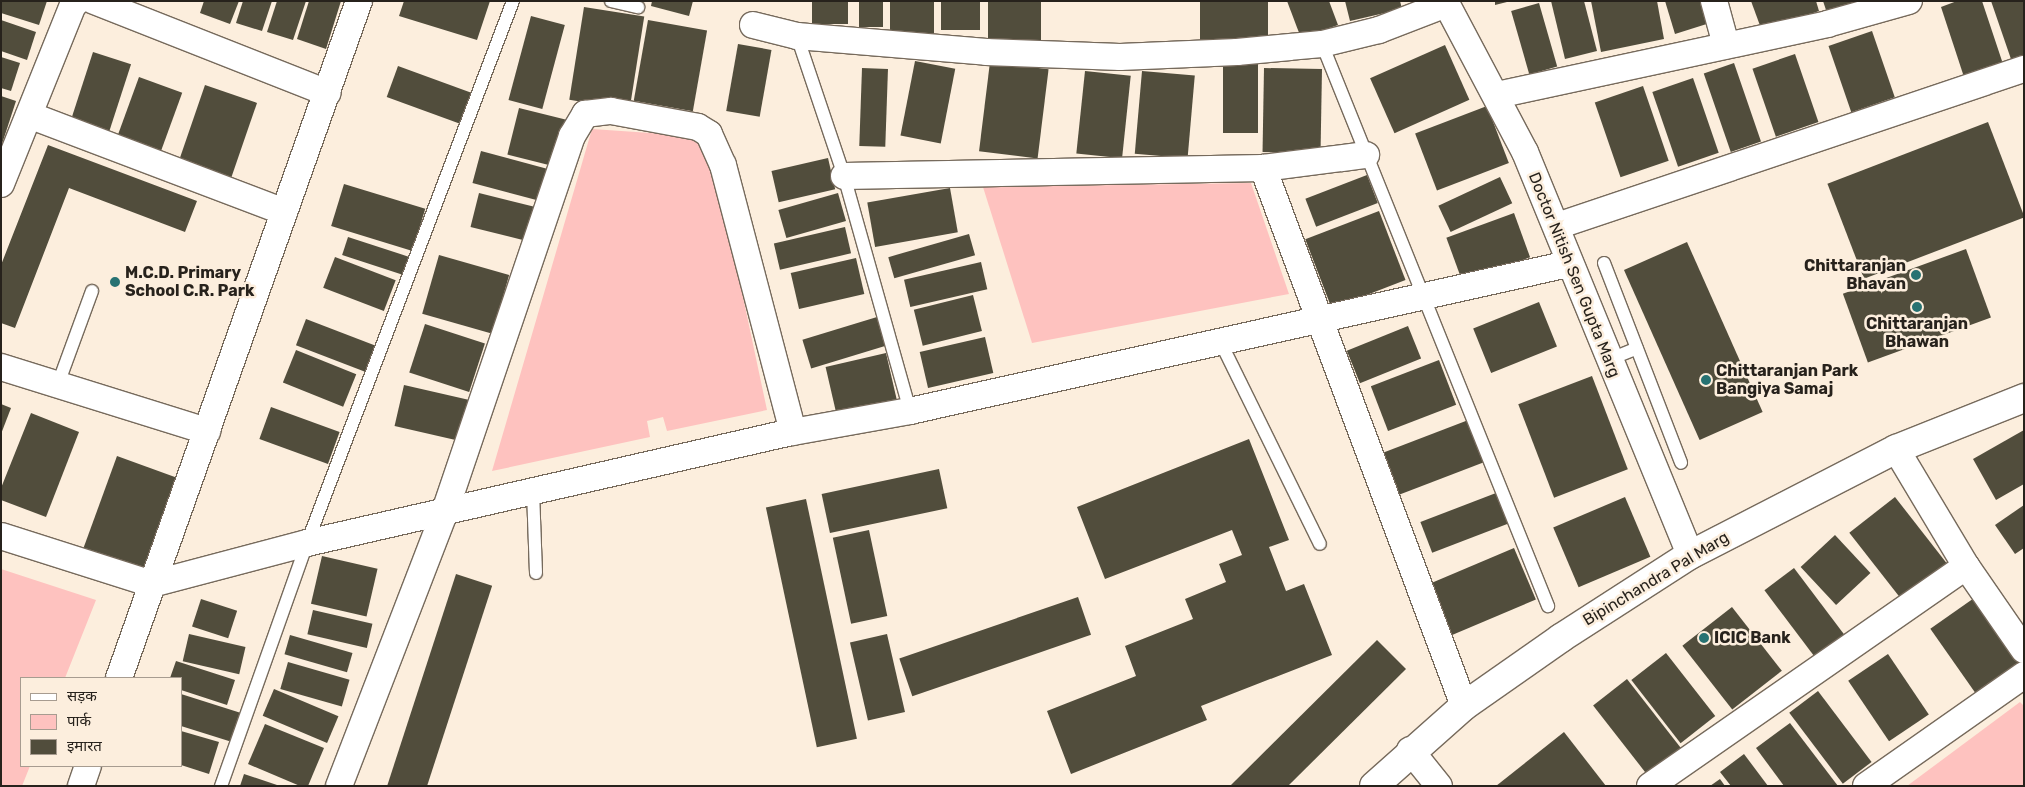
<!DOCTYPE html>
<meta charset="utf-8">
<style>
body{margin:0}
#map{position:relative;width:2025px;height:787px;overflow:hidden;background:#fceedd;font-family:Rubik,"Noto Sans Devanagari",sans-serif}
div>[style]{position:absolute}
[style*='--x']{left:calc(var(--x)*1px);top:calc(var(--y)*1px);width:calc(var(--w)*1px);rotate:calc(var(--a)*1deg)}
.green>*{inset:0;background:#fec2bf}
.building>*{inset:0;background:#514d3c;transform-origin:0 0}
.roads{filter:drop-shadow(1px 0 #766a5c) drop-shadow(-1px 0 #766a5c) drop-shadow(0 1px #766a5c) drop-shadow(0 -1px #766a5c)}
.lane>*{height:12px;margin:-6px;padding:0 6px;transform-origin:6px;border-radius:6px;background:#fff}
.street>*{height:26px;margin:-13px;padding:0 13px;transform-origin:13px;border-radius:13px;background:#fff}
.secondary>*{height:28px;margin:-14px;padding:0 14px;transform-origin:14px;border-radius:14px;background:#fff}
.dots>*{width:14px;height:14px;translate:-50% -50%;box-sizing:border-box;border:2px solid #fceedd;border-radius:50%}
span{translate:-50% -50%;white-space:nowrap;text-align:center;line-height:1.15;-webkit-text-stroke:5px #fceedd;paint-order:stroke}
.poi-label{font-size:16px;color:#27221c;font-weight:700}
.right{translate:-100% -50%;text-align:right}
.left{translate:0 -50%;text-align:left}
.street-label{font-size:16px;color:#27221c}
.frame{position:absolute;inset:0;border:2px solid #27221c;pointer-events:none}
.legend{position:absolute;left:20px;top:677px;width:162px;height:90px;box-sizing:border-box;background:#fceedd;border:1px solid #a79c90;margin:0;padding:6px 9px;list-style:none;font-size:15px;color:#27221c}
.legend li{display:flex;align-items:center;gap:10px;height:25px}
.legend b{width:25px;border:1px solid #a79c90}
</style>
<div id="map">
<div class="green">
<div style="clip-path:polygon(592px 129px,709px 137px,767px 410px,667px 431px,663px 417px,647px 421px,650px 437px,492px 471px)"></div>
<div style="clip-path:polygon(1251px 183px,1289px 294px,1032px 343px,983px 187px)"></div>
<div style="clip-path:polygon(1px 569px,96px 600px,65px 678px,21px 678px,21px 766px,30px 766px,22px 786px,1px 786px)"></div>
<div style="clip-path:polygon(2020px 702px,2024px 706px,2024px 786px,1907px 786px)"></div>
</div>
<div class="building">
<div style="clip-path:polygon(1px 1px,47px 1px,39px 25px,1px 13px)"></div>
<div style="clip-path:polygon(204px 1px,239px 1px,230px 24px,200px 13px)"></div>
<div style="clip-path:polygon(243px 1px,272px 1px,262px 31px,236px 23px)"></div>
<div style="clip-path:polygon(277px 1px,306px 1px,293px 40px,267px 32px)"></div>
<div style="clip-path:polygon(309px 1px,341px 1px,326px 49px,297px 39px)"></div>
<div style="clip-path:polygon(404px 1px,490px 1px,477px 40px,399px 16px)"></div>
<div style="clip-path:polygon(652px 1px,693px 1px,689px 16px,651px 6px)"></div>
<div style="left:812px;top:1px;width:36px;height:23px"></div>
<div style="left:859px;top:1px;width:24px;height:26px"></div>
<div style="left:890px;top:1px;width:44px;height:38px"></div>
<div style="left:941px;top:1px;width:39px;height:29px"></div>
<div style="left:988px;top:1px;width:53px;height:41px"></div>
<div style="left:1200px;top:1px;width:68px;height:42px"></div>
<div style="clip-path:polygon(1287px 1px,1329px 1px,1338px 25px,1301px 38px)"></div>
<div style="clip-path:polygon(1345px 1px,1400px 1px,1402px 9px,1350px 21px)"></div>
<div style="clip-path:polygon(1495px 1px,1507px 1px,1507px 2px,1495px 5px)"></div>
<div style="clip-path:polygon(1551px 1px,1584px 1px,1597px 51px,1565px 59px)"></div>
<div style="clip-path:polygon(1591px 1px,1657px 1px,1664px 39px,1601px 52px)"></div>
<div style="clip-path:polygon(1665px 1px,1707px 1px,1713px 22px,1675px 34px)"></div>
<div style="clip-path:polygon(1751px 1px,1816px 1px,1819px 11px,1762px 31px)"></div>
<div style="clip-path:polygon(1823px 1px,1859px 1px,1859px 2px,1827px 13px)"></div>
<div style="clip-path:polygon(1957px 1px,1982px 1px,2003px 64px,1964px 77px,1941px 7px)"></div>
<div style="clip-path:polygon(1991px 1px,2024px 1px,2024px 58px,2012px 62px)"></div>
<div style="left:1539px;top:3px;width:66px;height:29px;rotate:74deg"></div>
<div style="left:584px;top:7px;width:61px;height:94px;rotate:9deg"></div>
<div style="left:531px;top:16px;width:35px;height:87px;rotate:15deg"></div>
<div style="clip-path:polygon(1px 20px,36px 32px,27px 60px,1px 51px)"></div>
<div style="left:648px;top:20px;width:60px;height:82px;rotate:10deg"></div>
<div style="left:1872px;top:31px;width:70px;height:46px;rotate:71deg"></div>
<div style="left:738px;top:44px;width:34px;height:68px;rotate:10deg"></div>
<div style="left:1445px;top:45px;width:60px;height:82px;rotate:66deg"></div>
<div style="left:93px;top:52px;width:40px;height:73px;rotate:18deg"></div>
<div style="left:1795px;top:54px;width:72px;height:45px;rotate:71deg"></div>
<div style="clip-path:polygon(1px 57px,20px 63px,11px 91px,1px 88px)"></div>
<div style="left:1258px;top:60px;width:73px;height:35px;rotate:90deg"></div>
<div style="left:915px;top:61px;width:41px;height:76px;rotate:11deg"></div>
<div style="left:990px;top:62px;width:59px;height:90px;rotate:7deg"></div>
<div style="left:1734px;top:63px;width:83px;height:32px;rotate:71deg"></div>
<div style="left:398px;top:66px;width:78px;height:33px;rotate:20deg"></div>
<div style="left:862px;top:68px;width:26px;height:78px;rotate:2deg"></div>
<div style="left:1264px;top:68px;width:58px;height:84px;rotate:1deg"></div>
<div style="left:1085px;top:71px;width:46px;height:83px;rotate:6deg"></div>
<div style="left:1142px;top:71px;width:53px;height:83px;rotate:5deg"></div>
<div style="left:139px;top:77px;width:46px;height:65px;rotate:20deg"></div>
<div style="left:1693px;top:78px;width:79px;height:43px;rotate:71deg"></div>
<div style="left:205px;top:85px;width:55px;height:80px;rotate:19deg"></div>
<div style="left:1643px;top:86px;width:79px;height:51px;rotate:71deg"></div>
<div style="clip-path:polygon(1px 96px,16px 101px,2px 144px,1px 144px)"></div>
<div style="left:1487px;top:106px;width:61px;height:77px;rotate:69deg"></div>
<div style="left:519px;top:108px;width:54px;height:48px;rotate:14deg"></div>
<div style="left:1988px;top:122px;width:102px;height:172px;rotate:69deg"></div>
<div style="clip-path:polygon(48px 145px,197px 201px,185px 232px,69px 188px,15px 328px,1px 323px,1px 265px)"></div>
<div style="left:481px;top:151px;width:74px;height:33px;rotate:15deg"></div>
<div style="left:828px;top:158px;width:32px;height:58px;rotate:77deg"></div>
<div style="left:1367px;top:175px;width:30px;height:66px;rotate:69deg"></div>
<div style="left:1500px;top:177px;width:29px;height:68px;rotate:65deg"></div>
<div style="left:344px;top:184px;width:85px;height:44px;rotate:17deg"></div>
<div style="left:950px;top:188px;width:45px;height:84px;rotate:80deg"></div>
<div style="left:479px;top:193px;width:58px;height:35px;rotate:14deg"></div>
<div style="left:838px;top:193px;width:29px;height:62px;rotate:74deg"></div>
<div style="left:1379px;top:211px;width:74px;height:79px;rotate:69deg"></div>
<div style="left:1514px;top:213px;width:47px;height:72px;rotate:70deg"></div>
<div style="left:845px;top:227px;width:27px;height:73px;rotate:77deg"></div>
<div style="left:969px;top:234px;width:22px;height:84px;rotate:74deg"></div>
<div style="left:348px;top:237px;width:66px;height:19px;rotate:18deg"></div>
<div style="left:1687px;top:242px;width:186px;height:69px;rotate:66deg"></div>
<div style="left:1966px;top:249px;width:73px;height:131px;rotate:70deg"></div>
<div style="left:439px;top:255px;width:73px;height:61px;rotate:16deg"></div>
<div style="left:335px;top:257px;width:65px;height:33px;rotate:21deg"></div>
<div style="left:856px;top:258px;width:37px;height:67px;rotate:77deg"></div>
<div style="left:981px;top:262px;width:28px;height:79px;rotate:77deg"></div>
<div style="left:973px;top:295px;width:37px;height:61px;rotate:76deg"></div>
<div style="left:1539px;top:302px;width:48px;height:71px;rotate:68deg"></div>
<div style="left:877px;top:317px;width:30px;height:78px;rotate:73deg"></div>
<div style="left:306px;top:319px;width:74px;height:28px;rotate:21deg"></div>
<div style="left:425px;top:324px;width:63px;height:51px;rotate:18deg"></div>
<div style="left:1408px;top:326px;width:35px;height:66px;rotate:68deg"></div>
<div style="left:985px;top:337px;width:37px;height:67px;rotate:77deg"></div>
<div style="left:296px;top:350px;width:65px;height:35px;rotate:22deg"></div>
<div style="left:886px;top:353px;width:50px;height:62px;rotate:77deg"></div>
<div style="left:1439px;top:360px;width:48px;height:73px;rotate:69deg"></div>
<div style="left:1592px;top:376px;width:100px;height:79px;rotate:69deg"></div>
<div style="left:404px;top:385px;width:66px;height:42px;rotate:13deg"></div>
<div style="clip-path:polygon(1px 404px,11px 408px,1px 434px)"></div>
<div style="left:271px;top:407px;width:73px;height:34px;rotate:20deg"></div>
<div style="clip-path:polygon(31px 413px,79px 432px,46px 517px,1px 500px,1px 488px)"></div>
<div style="left:1471px;top:419px;width:45px;height:102px;rotate:69deg"></div>
<div style="clip-path:polygon(2024px 430px,2024px 484px,1996px 500px,1973px 459px)"></div>
<div style="clip-path:polygon(1249px 439px,1289px 540px,1269px 547px,1286px 591px,1304px 584px,1332px 655px,1201px 706px,1207px 720px,1071px 774px,1047px 711px,1136px 676px,1125px 646px,1193px 619px,1185px 599px,1226px 582px,1219px 564px,1242px 555px,1232px 530px,1105px 579px,1077px 507px)"></div>
<div style="left:117px;top:456px;width:63px;height:103px;rotate:20deg"></div>
<div style="left:939px;top:469px;width:40px;height:120px;rotate:78deg"></div>
<div style="left:1496px;top:493px;width:33px;height:81px;rotate:69deg"></div>
<div style="left:1625px;top:497px;width:65px;height:78px;rotate:67deg"></div>
<div style="left:1895px;top:497px;width:89px;height:58px;rotate:52deg"></div>
<div style="left:806px;top:499px;width:245px;height:41px;rotate:78deg"></div>
<div style="clip-path:polygon(2024px 505px,2024px 548px,2015px 554px,1995px 525px)"></div>
<div style="left:869px;top:530px;width:88px;height:37px;rotate:78deg"></div>
<div style="left:1835px;top:535px;width:52px;height:47px;rotate:47deg"></div>
<div style="left:1514px;top:548px;width:56px;height:100px;rotate:67deg"></div>
<div style="left:322px;top:556px;width:57px;height:49px;rotate:13deg"></div>
<div style="left:1794px;top:568px;width:84px;height:37px;rotate:53deg"></div>
<div style="left:456px;top:574px;width:38px;height:226px;rotate:18deg"></div>
<div style="left:1977px;top:596px;width:78px;height:57px;rotate:55deg"></div>
<div style="left:1078px;top:597px;width:40px;height:189px;rotate:71deg"></div>
<div style="left:201px;top:599px;width:38px;height:29px;rotate:18deg"></div>
<div style="left:1732px;top:607px;width:81px;height:63px;rotate:52deg"></div>
<div style="left:313px;top:610px;width:61px;height:25px;rotate:13deg"></div>
<div style="left:189px;top:634px;width:58px;height:28px;rotate:13deg"></div>
<div style="left:887px;top:634px;width:80px;height:38px;rotate:77deg"></div>
<div style="left:290px;top:635px;width:65px;height:20px;rotate:16deg"></div>
<div style="clip-path:polygon(1377px 640px,1406px 669px,1288px 786px,1230px 786px)"></div>
<div style="left:1666px;top:653px;width:80px;height:44px;rotate:52deg"></div>
<div style="left:1888px;top:654px;width:73px;height:48px;rotate:56deg"></div>
<div style="clip-path:polygon(176px 661px,235px 680px,227px 705px,181px 690px,181px 678px,170px 678px)"></div>
<div style="left:288px;top:662px;width:64px;height:28px;rotate:16deg"></div>
<div style="left:1627px;top:679px;width:90px;height:43px;rotate:52deg"></div>
<div style="left:274px;top:689px;width:70px;height:29px;rotate:23deg"></div>
<div style="left:1818px;top:691px;width:89px;height:36px;rotate:53deg"></div>
<div style="clip-path:polygon(181px 694px,241px 713px,232px 742px,181px 726px)"></div>
<div style="clip-path:polygon(1790px 723px,1838px 786px,1784px 786px,1756px 748px)"></div>
<div style="clip-path:polygon(265px 724px,324px 748px,308px 786px,300px 786px,248px 764px)"></div>
<div style="clip-path:polygon(181px 731px,219px 742px,209px 774px,181px 765px)"></div>
<div style="clip-path:polygon(1564px 732px,1606px 786px,1496px 786px)"></div>
<div style="clip-path:polygon(1744px 754px,1768px 786px,1731px 786px,1720px 772px)"></div>
<div style="clip-path:polygon(244px 774px,277px 785px,277px 786px,240px 786px)"></div>
<div style="clip-path:polygon(1720px 779px,1725px 786px,1710px 786px)"></div>
</div>
<div class="roads">
<div class="lane">
<div style="--x:611;--y:1;--w:28;--a:13"></div>
<div style="--x:797;--y:36;--w:148;--a:71.4"></div>
<div style="--x:844;--y:176;--w:244;--a:74.3"></div>
<div style="--x:1322;--y:44;--w:606;--a:68.09"></div>
<div style="--x:1604;--y:263;--w:214;--a:68.9"></div>
<div style="--x:1220;--y:341;--w:226;--a:63.8"></div>
<div style="--x:1608;--y:360;--w:31;--a:-22"></div>
<div style="--x:58;--y:384;--w:99;--a:-69.9"></div>
<div style="--x:533;--y:491;--w:82;--a:87.9"></div>
<div style="--x:221;--y:786;--w:258;--a:-70.5"></div>
<div style="--x:307;--y:543;--w:580;--a:-69.19"></div>
</div>
<div class="street">
<div style="--x:94;--y:1;--w:251;--a:21.5"></div>
<div style="--x:1445;--y:1;--w:171;--a:62.1"></div>
<div style="--x:1525;--y:152;--w:435;--a:67.7"></div>
<div style="--x:1714;--y:1;--w:46;--a:74.7"></div>
<div style="--x:753;--y:25;--w:45;--a:14"></div>
<div style="--x:797;--y:36;--w:190;--a:4.8"></div>
<div style="--x:986;--y:52;--w:134;--a:2.1"></div>
<div style="--x:1120;--y:57;--w:117;--a:-2.4"></div>
<div style="--x:1237;--y:52;--w:85;--a:-5.4"></div>
<div style="--x:1322;--y:44;--w:59;--a:-13.8"></div>
<div style="--x:1379;--y:30;--w:72;--a:-21.2"></div>
<div style="--x:1497;--y:95;--w:338;--a:-12.1"></div>
<div style="--x:1827;--y:24;--w:85;--a:-15.7"></div>
<div style="--x:29;--y:115;--w:273;--a:20.8"></div>
<div style="--x:1263;--y:168;--w:104;--a:-7.2"></div>
<div style="--x:844;--y:176;--w:419;--a:-1.1"></div>
<div style="--x:1263;--y:168;--w:574;--a:69.51"></div>
<div style="--x:1;--y:184;--w:193;--a:-68.1"></div>
<div style="--x:73;--y:5;--w:6;--a:-39"></div>
<div style="--x:1557;--y:226;--w:493;--a:-18.6"></div>
<div style="--x:1;--y:367;--w:216;--a:17.3"></div>
<div style="--x:1896;--y:449;--w:136;--a:59.1"></div>
<div style="--x:1966;--y:566;--w:102;--a:55.4"></div>
<div style="--x:1;--y:536;--w:158;--a:17.6"></div>
<div style="--x:152;--y:584;--w:160;--a:-14.8"></div>
<div style="--x:307;--y:543;--w:499;--a:-12.9"></div>
<div style="--x:793;--y:432;--w:119;--a:-10.2"></div>
<div style="--x:910;--y:411;--w:674;--a:-12.59"></div>
<div style="--x:119;--y:678;--w:718;--a:-70.48"></div>
<div style="--x:1410;--y:750;--w:46;--a:51.1"></div>
<div style="--x:81;--y:786;--w:21;--a:-71"></div>
<div style="--x:339;--y:786;--w:295;--a:-68.9"></div>
<div style="--x:445;--y:511;--w:396;--a:-71.3"></div>
<div style="--x:572;--y:136;--w:26;--a:-59"></div>
<div style="--x:585;--y:114;--w:26;--a:-7"></div>
<div style="--x:611;--y:111;--w:88;--a:10.4"></div>
<div style="--x:698;--y:127;--w:13;--a:32"></div>
<div style="--x:709;--y:134;--w:34;--a:66"></div>
<div style="--x:723;--y:165;--w:276;--a:75.3"></div>
<div style="--x:1650;--y:786;--w:385;--a:-34.8"></div>
<div style="--x:1866;--y:786;--w:193;--a:-35.1"></div>
</div>
<div class="secondary">
<div style="--x:1374;--y:786;--w:120;--a:-41.6"></div>
<div style="--x:1464;--y:706;--w:118;--a:-35"></div>
<div style="--x:1561;--y:638;--w:153;--a:-32.8"></div>
<div style="--x:1690;--y:555;--w:232;--a:-27.2"></div>
<div style="--x:1896;--y:449;--w:138;--a:-21.7"></div>
</div>
</div>
<div class="dots">
<div style="left:1916px;top:275px;background:#277272"></div>
<div style="left:115px;top:282px;background:#277272"></div>
<div style="left:1917px;top:307px;background:#277272"></div>
<div style="left:1706px;top:380px;background:#277272"></div>
<div style="left:1704px;top:638px;background:#277272"></div>
</div>
<div class="poi-label">
<span class="right" style="left:1906px;top:275px">Chittaranjan<br>Bhavan</span>
<span class="left" style="left:125px;top:282px">M.C.D. Primary<br>School C.R. Park</span>
<span style="left:1917px;top:333px">Chittaranjan<br>Bhawan</span>
<span class="left" style="left:1716px;top:380px">Chittaranjan Park<br>Bangiya Samaj</span>
<span class="left" style="left:1714px;top:638px">ICIC Bank</span>
</div>
<div class="street-label">
<span style="left:1574px;top:275px;rotate:68deg">Doctor Nitish Sen Gupta Marg</span>
<span style="left:1656px;top:579px;rotate:-31deg">Bipinchandra Pal Marg</span>
</div>
<div class="frame"></div>
<ul class="legend">
<li><b style="height:6px;background:#fff"></b>सड़क</li>
<li><b style="height:14px;background:#fec2bf"></b>पार्क</li>
<li><b style="height:14px;background:#514d3c"></b>इमारत</li>
</ul>
</div>
